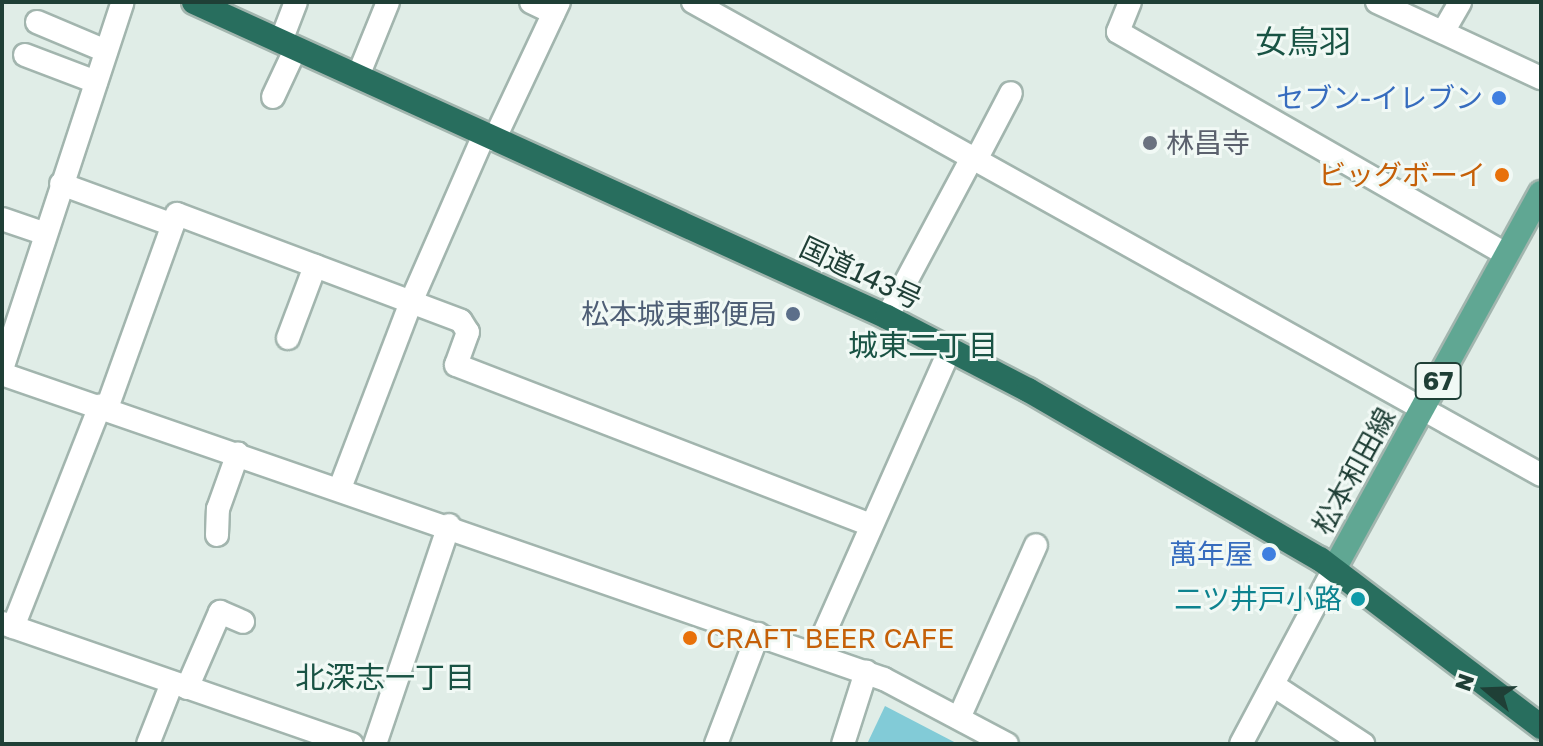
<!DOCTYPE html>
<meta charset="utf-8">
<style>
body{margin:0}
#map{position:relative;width:1543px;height:746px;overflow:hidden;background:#e0ede7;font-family:"Golos Text","Noto Sans JP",sans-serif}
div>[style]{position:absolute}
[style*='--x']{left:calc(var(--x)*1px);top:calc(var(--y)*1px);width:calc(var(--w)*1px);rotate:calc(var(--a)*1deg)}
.water>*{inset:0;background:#82cbd7}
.roads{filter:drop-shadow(2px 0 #a2b5ae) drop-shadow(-2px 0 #a2b5ae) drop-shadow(0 2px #a2b5ae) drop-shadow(0 -2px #a2b5ae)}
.minor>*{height:22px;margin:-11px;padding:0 11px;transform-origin:11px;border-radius:11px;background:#fff}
.major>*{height:24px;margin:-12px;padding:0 12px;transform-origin:12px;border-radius:12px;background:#60a793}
.highway>*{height:24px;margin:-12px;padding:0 12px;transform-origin:12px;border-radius:12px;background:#286e5e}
.dots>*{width:22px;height:22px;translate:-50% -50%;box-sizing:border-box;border:4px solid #f1f9f5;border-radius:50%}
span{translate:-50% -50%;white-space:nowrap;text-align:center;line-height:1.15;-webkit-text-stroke:6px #f1f9f5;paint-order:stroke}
.shield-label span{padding:2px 6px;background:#f1f9f5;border:2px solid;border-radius:6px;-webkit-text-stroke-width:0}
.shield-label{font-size:26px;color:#1f3f36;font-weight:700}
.shop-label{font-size:28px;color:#366cbe}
.right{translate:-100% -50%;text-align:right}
.worship-label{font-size:28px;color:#5b616d}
.left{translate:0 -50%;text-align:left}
.food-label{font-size:28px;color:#c56008}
.street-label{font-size:28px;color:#1f3f36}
.service-label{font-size:28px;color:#4e5e75}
.culture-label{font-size:28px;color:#0d838f}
.neighbourhood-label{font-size:30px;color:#195344}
.quarter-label{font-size:32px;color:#195344}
.frame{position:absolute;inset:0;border:4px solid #1f3f36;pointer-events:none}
.north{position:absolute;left:1447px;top:650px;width:80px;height:80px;-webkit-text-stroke:6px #f1f9f5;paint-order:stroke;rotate:289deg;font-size:22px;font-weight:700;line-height:32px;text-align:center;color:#1f3f36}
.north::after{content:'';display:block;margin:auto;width:28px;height:36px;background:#1f3f36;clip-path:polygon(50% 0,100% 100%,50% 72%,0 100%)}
</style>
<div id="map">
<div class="water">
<div style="clip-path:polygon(885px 706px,958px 744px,867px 744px)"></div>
</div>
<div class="roads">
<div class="minor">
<div style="--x:531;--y:2;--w:25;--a:26"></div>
<div style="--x:693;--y:2;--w:971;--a:29.15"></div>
<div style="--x:1130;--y:2;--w:32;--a:112"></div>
<div style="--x:1118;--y:32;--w:448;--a:29.8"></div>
<div style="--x:1377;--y:2;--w:181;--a:24.9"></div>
<div style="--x:37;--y:22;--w:75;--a:22.8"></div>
<div style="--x:1443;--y:32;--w:34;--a:-60"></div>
<div style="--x:281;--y:41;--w:42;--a:-69"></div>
<div style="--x:25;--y:55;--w:76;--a:20.8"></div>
<div style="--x:358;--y:76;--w:80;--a:-67.9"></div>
<div style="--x:273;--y:97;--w:54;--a:-64.9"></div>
<div style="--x:494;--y:140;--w:153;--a:-64.8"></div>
<div style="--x:977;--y:158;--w:73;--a:-62.4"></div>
<div style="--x:61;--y:184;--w:119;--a:20.1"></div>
<div style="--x:2;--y:219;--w:46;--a:18.8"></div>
<div style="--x:887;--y:317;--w:183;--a:-61.9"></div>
<div style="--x:288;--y:338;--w:77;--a:-69.4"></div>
<div style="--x:2;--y:369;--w:386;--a:-71.8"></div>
<div style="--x:2;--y:374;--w:933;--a:19.08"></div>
<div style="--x:884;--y:679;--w:139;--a:27.9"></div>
<div style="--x:107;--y:408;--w:206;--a:-70.2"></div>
<div style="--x:177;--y:214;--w:303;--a:20.6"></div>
<div style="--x:461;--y:321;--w:13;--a:58"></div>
<div style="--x:468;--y:332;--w:35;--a:110"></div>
<div style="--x:456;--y:365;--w:444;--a:21.1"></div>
<div style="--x:340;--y:488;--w:199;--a:-69.1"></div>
<div style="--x:411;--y:302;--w:182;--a:-66.4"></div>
<div style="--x:217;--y:535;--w:26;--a:-88"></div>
<div style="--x:218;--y:509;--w:59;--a:-70.3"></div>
<div style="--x:2;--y:623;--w:370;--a:19.1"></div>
<div style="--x:13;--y:627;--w:238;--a:-68.5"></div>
<div style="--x:815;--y:654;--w:334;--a:-66.1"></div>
<div style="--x:1273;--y:685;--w:108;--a:33.2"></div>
<div style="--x:187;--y:688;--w:83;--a:-66.5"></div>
<div style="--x:220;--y:612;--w:25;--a:23"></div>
<div style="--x:959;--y:718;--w:189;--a:-66"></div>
<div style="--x:148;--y:744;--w:66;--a:-68.5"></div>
<div style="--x:375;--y:744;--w:231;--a:-71.3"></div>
<div style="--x:716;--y:744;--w:118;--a:-69.1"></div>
<div style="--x:843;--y:744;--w:76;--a:-72.3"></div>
<div style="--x:1241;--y:744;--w:198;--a:-62"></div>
</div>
<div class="major">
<div style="--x:1334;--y:569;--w:429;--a:-61.2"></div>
</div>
<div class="highway">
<div style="--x:194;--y:2;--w:761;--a:24.44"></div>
<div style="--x:887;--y:317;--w:159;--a:27.4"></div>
<div style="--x:1028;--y:390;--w:337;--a:30.1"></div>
<div style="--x:1320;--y:559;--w:278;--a:37.2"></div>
</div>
</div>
<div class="dots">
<div style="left:1499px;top:98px;background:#3f7fe0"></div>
<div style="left:1150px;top:143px;background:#6b7280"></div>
<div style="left:1502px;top:175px;background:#e8710a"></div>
<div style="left:793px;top:314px;background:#5c6f8a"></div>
<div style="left:1269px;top:554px;background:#3f7fe0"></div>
<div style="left:1358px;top:599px;background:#0f9aa8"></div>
<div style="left:690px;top:638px;background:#e8710a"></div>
</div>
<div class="shield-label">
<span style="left:1438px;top:381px">67</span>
</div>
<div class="shop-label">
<span class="right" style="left:1483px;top:98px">セブン-イレブン</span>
<span class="right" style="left:1253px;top:554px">萬年屋</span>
</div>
<div class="worship-label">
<span class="left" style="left:1166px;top:143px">林昌寺</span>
</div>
<div class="food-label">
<span class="right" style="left:1486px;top:175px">ビッグボーイ</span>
<span class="left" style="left:706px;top:638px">CRAFT BEER CAFE</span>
</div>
<div class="street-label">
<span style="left:861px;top:273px;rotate:25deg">国道143号</span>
<span style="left:1354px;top:471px;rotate:-61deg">松本和田線</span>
</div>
<div class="service-label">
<span class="right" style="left:777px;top:314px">松本城東郵便局</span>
</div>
<div class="culture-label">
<span class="right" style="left:1342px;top:599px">二ツ井戸小路</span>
</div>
<div class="neighbourhood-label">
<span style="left:923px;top:345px">城東二丁目</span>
<span style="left:385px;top:677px">北深志一丁目</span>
</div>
<div class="quarter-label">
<span style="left:1303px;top:41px">女鳥羽</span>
</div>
<div class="frame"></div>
<div class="north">N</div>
</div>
